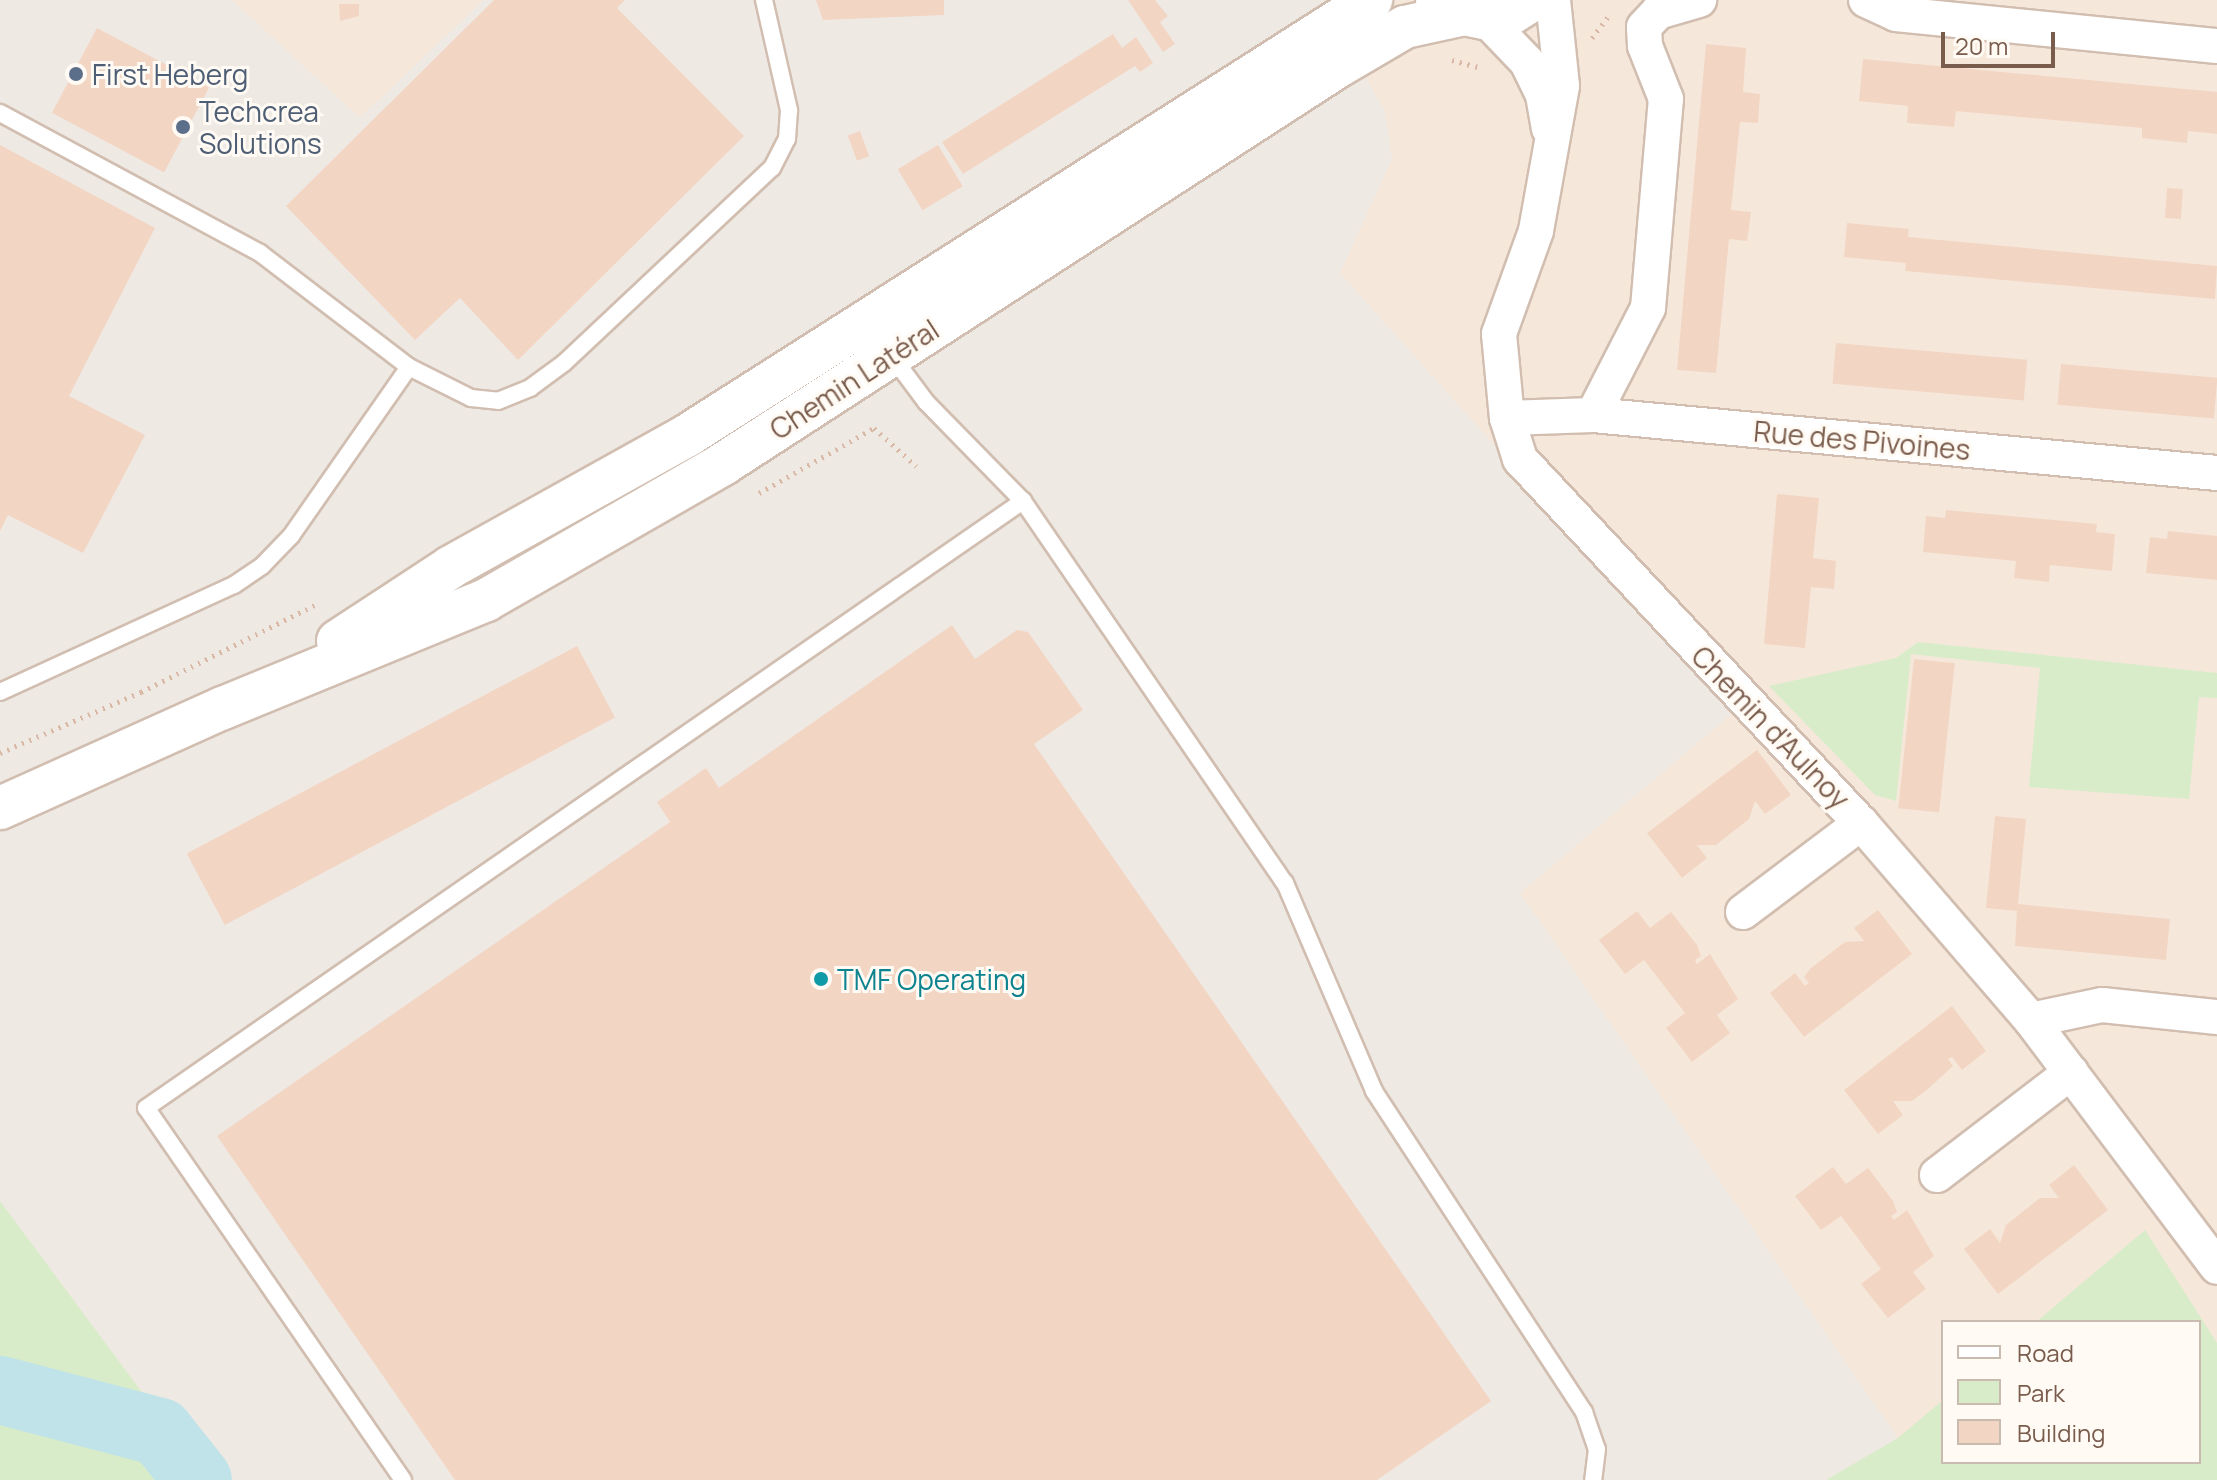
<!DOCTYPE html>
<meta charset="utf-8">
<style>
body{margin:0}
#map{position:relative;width:2217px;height:1480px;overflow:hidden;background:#fdf6ec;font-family:Manrope,sans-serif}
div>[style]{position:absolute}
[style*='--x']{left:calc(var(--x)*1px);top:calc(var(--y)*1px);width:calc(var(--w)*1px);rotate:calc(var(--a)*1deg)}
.residential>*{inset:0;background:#f5e8da}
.industrial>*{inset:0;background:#efe9e4}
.green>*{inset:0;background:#d8ecc9}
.river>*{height:68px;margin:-34px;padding:0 34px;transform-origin:34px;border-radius:34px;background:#bfe3e8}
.building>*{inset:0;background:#f3d5c3;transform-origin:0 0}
.path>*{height:5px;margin-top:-2.5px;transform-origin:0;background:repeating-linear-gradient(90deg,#d9b8a5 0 2px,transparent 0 8px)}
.roads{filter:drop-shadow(2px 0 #d1beb0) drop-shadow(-2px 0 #d1beb0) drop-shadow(0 2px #d1beb0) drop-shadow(0 -2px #d1beb0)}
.service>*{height:16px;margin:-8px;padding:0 8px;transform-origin:8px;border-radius:8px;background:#fff}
.minor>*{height:34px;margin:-17px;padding:0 17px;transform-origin:17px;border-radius:17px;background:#fff}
.tertiary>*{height:42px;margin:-21px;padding:0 21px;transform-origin:21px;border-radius:21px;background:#fff}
.secondary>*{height:44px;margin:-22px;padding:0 22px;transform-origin:22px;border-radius:22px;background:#fff}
.dots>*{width:22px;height:22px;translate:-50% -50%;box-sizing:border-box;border:4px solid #fffaf3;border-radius:50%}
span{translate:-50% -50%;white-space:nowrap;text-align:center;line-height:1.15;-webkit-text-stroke:6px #fffaf3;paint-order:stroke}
.service-label{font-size:28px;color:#4e5e75}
.left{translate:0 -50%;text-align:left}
.street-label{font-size:28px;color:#7a5c4d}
.culture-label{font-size:28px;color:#0d838f}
.legend{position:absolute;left:1941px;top:1320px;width:260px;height:144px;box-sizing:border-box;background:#fffaf3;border:2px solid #cabbb1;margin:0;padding:10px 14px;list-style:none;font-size:24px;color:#7a5c4d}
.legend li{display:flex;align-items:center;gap:16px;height:40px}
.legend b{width:40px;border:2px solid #cabbb1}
.scale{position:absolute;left:1941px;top:32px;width:114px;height:36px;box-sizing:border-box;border:4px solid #7a5c4d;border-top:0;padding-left:10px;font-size:24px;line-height:28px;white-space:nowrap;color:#7a5c4d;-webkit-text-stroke:6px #fffaf3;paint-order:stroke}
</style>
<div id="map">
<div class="residential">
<div style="clip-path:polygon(evenodd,0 0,2217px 0,2217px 1480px,0 1480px,0 0,1943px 1322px,2199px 1322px,2199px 1462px,1943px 1462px,1943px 1322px)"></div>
</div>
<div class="industrial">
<div style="clip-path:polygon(0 0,232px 0,360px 118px,483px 0,1324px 0,1385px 112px,1392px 159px,1340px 273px,1734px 712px,1520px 893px,1898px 1438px,1826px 1480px,207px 1480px,0 1201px)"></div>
</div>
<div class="green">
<div style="clip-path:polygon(1918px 642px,2217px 673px,2217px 698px,2199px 697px,2189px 799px,2029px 787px,2040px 668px,1911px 654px,1896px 801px,1875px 795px,1769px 686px,1896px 658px)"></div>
<div style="clip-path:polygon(0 1201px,207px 1480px,0 1480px)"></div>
<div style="clip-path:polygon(2145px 1230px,2217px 1343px,2217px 1480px,1826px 1480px,1898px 1438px,1943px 1400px,1943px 1462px,2199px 1462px,2199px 1322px,2036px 1322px)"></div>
</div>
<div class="river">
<div style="--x:0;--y:1390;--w:165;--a:14.7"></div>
<div style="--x:160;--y:1432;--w:61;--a:51.6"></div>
</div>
<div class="building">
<div style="clip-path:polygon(494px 0,625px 0,617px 8px,744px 136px,518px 360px,460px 298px,415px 340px,286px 206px)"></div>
<div style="clip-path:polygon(816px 0,944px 0,944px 15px,823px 20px)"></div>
<div style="clip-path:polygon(1128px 0,1155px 0,1168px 16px,1160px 22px,1175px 44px,1163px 52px)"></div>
<div style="clip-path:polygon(339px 4px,359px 4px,359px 16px,340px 21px)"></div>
<div style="left:97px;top:28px;width:127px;height:96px;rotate:28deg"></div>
<div style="clip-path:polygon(1113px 34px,1122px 48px,1136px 37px,1153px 63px,1140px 72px,1135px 66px,963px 174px,942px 142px)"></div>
<div style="clip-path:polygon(1706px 44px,1746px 48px,1743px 92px,1760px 94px,1758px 123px,1740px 122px,1731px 210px,1751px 212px,1747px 241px,1729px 239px,1716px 373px,1677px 370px)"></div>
<div style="clip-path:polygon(1863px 59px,2217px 92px,2217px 134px,2188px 131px,2187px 143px,2142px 138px,2142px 128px,1956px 111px,1954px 127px,1907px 123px,1908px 106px,1859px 101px)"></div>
<div style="left:860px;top:131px;width:27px;height:13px;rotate:70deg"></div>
<div style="clip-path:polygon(0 145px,155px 228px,69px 396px,145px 435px,83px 553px,8px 515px,0 531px)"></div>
<div style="left:938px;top:145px;width:48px;height:47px;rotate:59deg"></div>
<div style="left:2167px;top:188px;width:16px;height:30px;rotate:4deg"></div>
<div style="clip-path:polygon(1847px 223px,1909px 229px,1908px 237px,2217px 266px,2215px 299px,1905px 271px,1906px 263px,1844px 257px)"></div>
<div style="left:1836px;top:343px;width:192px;height:41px;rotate:5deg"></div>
<div style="left:2061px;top:364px;width:157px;height:41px;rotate:5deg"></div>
<div style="clip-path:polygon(1777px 494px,1819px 498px,1813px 558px,1836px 561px,1834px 589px,1811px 587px,1805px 648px,1764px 644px)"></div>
<div style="clip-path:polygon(1946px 510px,2097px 524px,2096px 532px,2115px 534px,2112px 571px,2050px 565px,2049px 582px,2014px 578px,2016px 561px,1923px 552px,1926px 516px,1945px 518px)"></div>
<div style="clip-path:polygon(2168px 531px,2217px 536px,2217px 580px,2146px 573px,2150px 537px,2167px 539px)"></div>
<div style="clip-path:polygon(952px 625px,975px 659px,1017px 630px,1028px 632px,1083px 710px,1034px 744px,1491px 1401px,1377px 1480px,455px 1480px,217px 1136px,670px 822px,657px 802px,706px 768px,719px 788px)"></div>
<div style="left:577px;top:646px;width:81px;height:442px;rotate:62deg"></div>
<div style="left:1914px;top:659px;width:41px;height:150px;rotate:6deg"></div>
<div style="clip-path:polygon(1757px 750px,1791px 795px,1765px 814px,1755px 801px,1749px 819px,1716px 845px,1697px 845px,1707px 858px,1682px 878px,1647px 833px)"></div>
<div style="clip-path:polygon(1995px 816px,2026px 819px,2018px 904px,2170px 919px,2166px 960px,2015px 946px,2017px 911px,1986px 908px)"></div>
<div style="clip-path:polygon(1878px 910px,1912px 954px,1804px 1037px,1770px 993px,1795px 973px,1805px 986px,1809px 983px,1804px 977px,1811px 968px,1845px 942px,1864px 941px,1854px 928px)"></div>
<div style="clip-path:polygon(1637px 911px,1650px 928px,1671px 912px,1697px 945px,1701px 956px,1695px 960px,1697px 964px,1710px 954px,1738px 999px,1717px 1015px,1730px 1033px,1692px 1062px,1666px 1028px,1685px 1013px,1644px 960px,1625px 974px,1599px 940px)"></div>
<div style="clip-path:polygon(1952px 1006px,1986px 1051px,1962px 1070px,1952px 1057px,1948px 1059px,1953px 1066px,1929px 1088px,1912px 1101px,1893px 1101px,1903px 1115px,1878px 1134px,1844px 1090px)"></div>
<div style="clip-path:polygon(2074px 1165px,2108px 1210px,1998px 1294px,1964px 1249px,1990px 1229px,2000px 1243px,2006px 1225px,2040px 1198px,2059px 1198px,2049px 1185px)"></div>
<div style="clip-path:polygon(1833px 1167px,1846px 1184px,1868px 1168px,1893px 1201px,1897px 1212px,1891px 1216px,1894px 1220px,1907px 1210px,1934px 1256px,1913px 1272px,1926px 1289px,1888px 1318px,1861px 1284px,1881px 1269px,1841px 1216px,1821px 1230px,1795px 1196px)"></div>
</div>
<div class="path">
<div style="--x:1592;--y:38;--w:26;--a:-53"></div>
<div style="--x:1452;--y:60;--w:30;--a:15"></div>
<div style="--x:759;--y:493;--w:132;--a:-29.5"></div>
<div style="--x:874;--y:428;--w:57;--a:42.1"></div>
<div style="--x:0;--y:753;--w:154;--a:-23.4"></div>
<div style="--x:141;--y:692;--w:195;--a:-26.6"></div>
</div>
<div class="roads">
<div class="service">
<div style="--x:0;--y:113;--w:295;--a:28.3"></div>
<div style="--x:260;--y:253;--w:188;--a:37.4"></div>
<div style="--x:409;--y:367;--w:69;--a:26.6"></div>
<div style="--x:471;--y:398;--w:27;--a:6"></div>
<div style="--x:498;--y:401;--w:35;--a:-22"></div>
<div style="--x:530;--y:388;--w:42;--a:-36.3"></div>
<div style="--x:564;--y:363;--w:285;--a:-43.2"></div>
<div style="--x:772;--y:168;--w:33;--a:-63"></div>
<div style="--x:787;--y:139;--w:29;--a:-86"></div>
<div style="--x:789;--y:110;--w:113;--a:-102.8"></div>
<div style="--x:891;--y:355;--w:59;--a:53.3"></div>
<div style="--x:926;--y:402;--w:139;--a:45.6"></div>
<div style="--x:0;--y:692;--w:257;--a:-24.6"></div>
<div style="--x:234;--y:585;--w:34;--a:-34"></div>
<div style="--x:262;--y:566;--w:42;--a:-46"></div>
<div style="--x:291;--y:536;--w:206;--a:-55.1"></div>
<div style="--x:403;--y:1480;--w:452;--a:-124.6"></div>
<div style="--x:146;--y:1108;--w:1067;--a:-34.69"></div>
<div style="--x:1023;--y:501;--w:463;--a:55.6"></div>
<div style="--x:1285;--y:883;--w:226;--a:66.8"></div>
<div style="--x:1374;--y:1091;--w:384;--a:56.8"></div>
<div style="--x:1584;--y:1412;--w:39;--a:71"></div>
<div style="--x:1597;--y:1449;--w:31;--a:97"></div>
</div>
<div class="minor">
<div style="--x:1553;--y:0;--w:86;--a:84"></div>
<div style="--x:1562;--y:86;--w:147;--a:100.2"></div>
<div style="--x:1536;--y:231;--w:109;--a:109.8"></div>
<div style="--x:1499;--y:334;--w:84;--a:84.6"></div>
<div style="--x:1507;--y:418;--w:43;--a:72.4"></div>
<div style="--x:1520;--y:459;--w:499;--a:46.9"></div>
<div style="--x:1861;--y:823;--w:260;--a:49.2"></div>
<div style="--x:2031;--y:1020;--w:309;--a:53"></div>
<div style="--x:1866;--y:0;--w:33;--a:25"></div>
<div style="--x:1896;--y:14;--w:323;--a:5.7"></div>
<div style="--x:1484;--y:17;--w:62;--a:46.3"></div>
<div style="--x:1527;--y:62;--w:37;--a:64"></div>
<div style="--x:1543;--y:95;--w:34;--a:80"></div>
<div style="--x:1593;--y:415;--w:120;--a:-62.8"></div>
<div style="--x:1648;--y:308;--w:210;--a:-85.1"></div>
<div style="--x:1666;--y:99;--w:57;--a:-111.6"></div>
<div style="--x:1645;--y:46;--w:19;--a:-93"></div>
<div style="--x:1644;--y:27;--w:21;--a:-47"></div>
<div style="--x:1658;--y:12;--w:43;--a:-16.3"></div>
<div style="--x:1507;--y:418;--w:86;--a:-2"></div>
<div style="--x:1593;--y:415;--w:627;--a:5.31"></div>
<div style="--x:1743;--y:912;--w:148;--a:-37"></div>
<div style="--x:2031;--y:1020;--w:73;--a:-11.9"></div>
<div style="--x:2102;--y:1005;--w:116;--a:6"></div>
<div style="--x:1937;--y:1175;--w:169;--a:-37.5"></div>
</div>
<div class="tertiary">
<div style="--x:338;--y:641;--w:135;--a:-33.2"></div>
<div style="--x:451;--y:567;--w:271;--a:-29.1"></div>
<div style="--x:688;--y:435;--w:810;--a:-32.49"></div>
<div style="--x:0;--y:808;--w:244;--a:-24.2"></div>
<div style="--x:223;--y:708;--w:284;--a:-22.3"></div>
<div style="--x:486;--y:600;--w:273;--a:-29.8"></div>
<div style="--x:723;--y:464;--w:731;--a:-32.89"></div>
<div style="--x:1337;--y:67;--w:79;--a:-30.5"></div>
<div style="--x:1405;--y:27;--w:60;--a:-12.4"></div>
</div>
<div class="secondary">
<div style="--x:1438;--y:0;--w:23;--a:31"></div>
<div style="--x:1458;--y:12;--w:26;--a:11"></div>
<div style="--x:1484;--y:17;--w:27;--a:-10"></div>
<div style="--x:1511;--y:12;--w:22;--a:-32"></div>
</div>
</div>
<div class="dots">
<div style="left:76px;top:74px;background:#5c6f8a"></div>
<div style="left:183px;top:127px;background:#5c6f8a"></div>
<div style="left:821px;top:979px;background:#0f9aa8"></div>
</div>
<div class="service-label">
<span class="left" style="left:92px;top:74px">First Heberg</span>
<span class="left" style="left:199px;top:127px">Techcrea<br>Solutions</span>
</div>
<div class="street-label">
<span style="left:854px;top:379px;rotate:-33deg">Chemin Latéral</span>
<span style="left:1862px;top:440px;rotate:5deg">Rue des Pivoines</span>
<span style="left:1771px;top:727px;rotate:46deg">Chemin d'Aulnoy</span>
</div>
<div class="culture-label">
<span class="left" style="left:837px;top:979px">TMF Operating</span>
</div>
<ul class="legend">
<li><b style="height:10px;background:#fff"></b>Road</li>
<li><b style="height:22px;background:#d8ecc9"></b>Park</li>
<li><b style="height:22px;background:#f3d5c3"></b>Building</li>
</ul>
<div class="scale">20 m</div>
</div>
